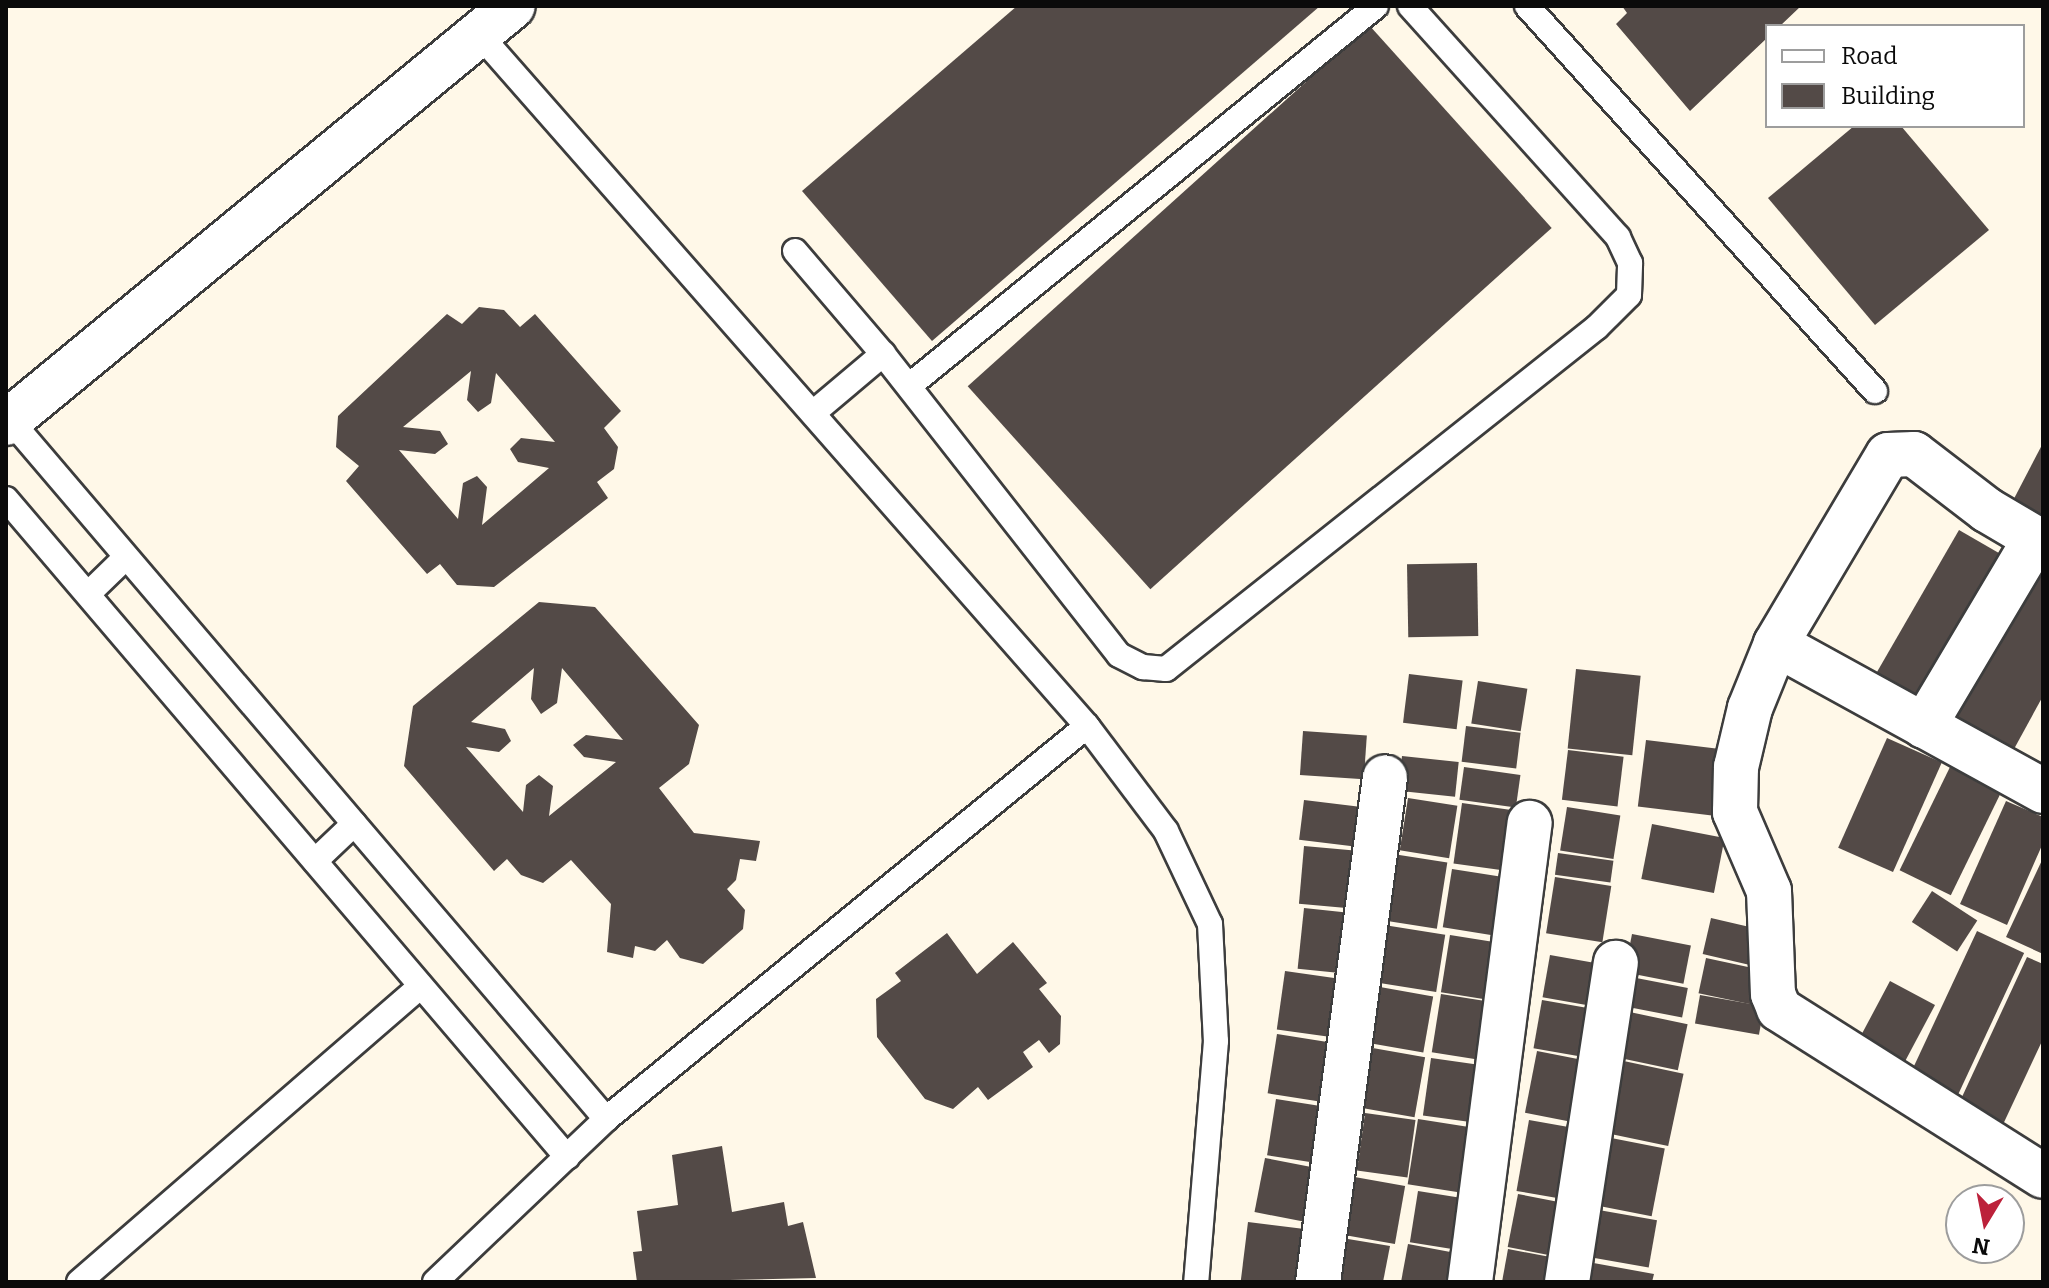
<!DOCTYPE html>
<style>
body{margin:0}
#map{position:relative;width:2049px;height:1288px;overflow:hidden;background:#fff8e8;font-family:Bitter,serif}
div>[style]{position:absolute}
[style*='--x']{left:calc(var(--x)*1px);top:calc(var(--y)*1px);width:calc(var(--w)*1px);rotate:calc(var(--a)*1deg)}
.building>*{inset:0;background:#534a47;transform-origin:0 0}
.roads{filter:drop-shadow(2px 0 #3d3d3d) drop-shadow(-2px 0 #3d3d3d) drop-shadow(0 2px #3d3d3d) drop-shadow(0 -2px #3d3d3d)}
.service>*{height:24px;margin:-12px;padding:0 12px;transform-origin:12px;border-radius:12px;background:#fff}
.minor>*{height:44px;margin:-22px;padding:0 22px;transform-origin:22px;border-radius:22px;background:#fff}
span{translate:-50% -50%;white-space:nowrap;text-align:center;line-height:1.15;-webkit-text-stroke:8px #fff;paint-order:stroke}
.frame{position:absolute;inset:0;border:8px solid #0a0a0a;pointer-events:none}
.legend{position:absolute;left:1765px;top:24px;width:260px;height:104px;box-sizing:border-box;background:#fff;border:2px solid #9d9d9d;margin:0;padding:10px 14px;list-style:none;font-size:24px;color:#0a0a0a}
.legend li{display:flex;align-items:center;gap:16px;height:40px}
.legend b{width:40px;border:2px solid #9d9d9d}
.north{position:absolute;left:1945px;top:1184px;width:80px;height:80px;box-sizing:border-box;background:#fff;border:2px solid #9d9d9d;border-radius:50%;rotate:190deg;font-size:22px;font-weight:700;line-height:32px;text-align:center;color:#0a0a0a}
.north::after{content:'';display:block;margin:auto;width:28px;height:36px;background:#bc213a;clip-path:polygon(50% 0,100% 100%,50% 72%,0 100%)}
</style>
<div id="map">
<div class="building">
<div style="clip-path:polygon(1017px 6px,1320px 6px,932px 341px,802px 191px)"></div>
<div style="clip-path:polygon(1622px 6px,1801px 6px,1780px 26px,1767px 26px,1767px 38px,1690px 111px,1616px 24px,1627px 13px)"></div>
<div style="left:1369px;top:25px;width:273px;height:540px;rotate:48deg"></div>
<div style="clip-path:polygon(1854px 126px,1901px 126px,1989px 230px,1875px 325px,1768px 198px)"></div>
<div style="clip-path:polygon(evenodd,479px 307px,504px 310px,520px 327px,535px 314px,621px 411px,604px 428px,618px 447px,614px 469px,597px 482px,608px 498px,494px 587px,457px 585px,440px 564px,427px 574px,346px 481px,359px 466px,336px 447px,338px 416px,447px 314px,462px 324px,479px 307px,471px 371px,467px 400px,478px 412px,491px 403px,496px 373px,555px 442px,521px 438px,510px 449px,518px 462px,549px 468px,482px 525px,487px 487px,477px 476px,463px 483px,458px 519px,399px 450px,435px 454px,448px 444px,440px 431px,403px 427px,471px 371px)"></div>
<div style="clip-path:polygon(2043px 443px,2043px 535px,2006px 514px)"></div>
<div style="left:1959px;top:530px;width:59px;height:173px;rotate:30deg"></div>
<div style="clip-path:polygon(2043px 559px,2043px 696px,2014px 749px,1944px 712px)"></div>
<div style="left:1477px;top:563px;width:73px;height:70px;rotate:89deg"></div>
<div style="clip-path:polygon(evenodd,539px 602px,595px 607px,699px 725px,689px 764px,659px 788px,694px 833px,760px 841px,756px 861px,740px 859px,736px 880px,727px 889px,745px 910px,743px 929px,703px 964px,680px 958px,667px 940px,655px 951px,635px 946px,633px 958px,607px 952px,611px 904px,571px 860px,543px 883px,521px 875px,507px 859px,494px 871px,404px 766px,413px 706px,539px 602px,534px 668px,531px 699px,541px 714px,557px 703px,562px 668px,623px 740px,586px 735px,573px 745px,584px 757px,616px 762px,549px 816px,553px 786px,539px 775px,526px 785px,523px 812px,466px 747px,499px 752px,511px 741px,505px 729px,471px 722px,534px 668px)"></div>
<div style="left:1576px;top:669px;width:65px;height:80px;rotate:6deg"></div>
<div style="left:1409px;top:674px;width:54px;height:49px;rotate:7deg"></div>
<div style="left:1478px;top:681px;width:50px;height:43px;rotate:9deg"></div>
<div style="left:1466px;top:726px;width:55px;height:36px;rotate:7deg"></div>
<div style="left:1303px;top:731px;width:64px;height:44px;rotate:4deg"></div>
<div style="left:1887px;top:738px;width:60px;height:120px;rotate:24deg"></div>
<div style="left:1646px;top:740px;width:85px;height:67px;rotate:7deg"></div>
<div style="left:1568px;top:750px;width:56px;height:50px;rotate:7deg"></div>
<div style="left:1402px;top:756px;width:57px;height:35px;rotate:6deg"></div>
<div style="left:1464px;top:767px;width:57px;height:33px;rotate:8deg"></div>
<div style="left:1950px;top:767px;width:57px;height:115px;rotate:26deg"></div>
<div style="left:1408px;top:798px;width:50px;height:53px;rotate:9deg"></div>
<div style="left:1304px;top:800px;width:58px;height:40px;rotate:7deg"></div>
<div style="clip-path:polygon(2006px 801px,2043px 817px,2043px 843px,2007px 925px,1960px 904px)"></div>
<div style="left:1462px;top:803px;width:57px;height:61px;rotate:8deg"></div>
<div style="left:1567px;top:807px;width:54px;height:44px;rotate:9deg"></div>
<div style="left:1652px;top:824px;width:74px;height:56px;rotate:11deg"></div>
<div style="left:1304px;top:846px;width:56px;height:58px;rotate:5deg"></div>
<div style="left:1558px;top:853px;width:56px;height:22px;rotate:8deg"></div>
<div style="left:1393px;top:854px;width:55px;height:67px;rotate:9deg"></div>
<div style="clip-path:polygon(2043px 858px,2043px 954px,2006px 937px)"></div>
<div style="left:1452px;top:869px;width:55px;height:59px;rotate:9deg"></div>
<div style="left:1555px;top:877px;width:57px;height:57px;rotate:9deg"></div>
<div style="left:1932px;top:891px;width:54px;height:37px;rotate:33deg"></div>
<div style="left:1304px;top:908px;width:45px;height:61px;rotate:6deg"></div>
<div style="left:1711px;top:918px;width:54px;height:37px;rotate:13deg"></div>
<div style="left:1384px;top:925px;width:62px;height:58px;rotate:9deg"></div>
<div style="left:1977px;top:931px;width:52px;height:165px;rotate:25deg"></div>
<div style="clip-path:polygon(947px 933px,977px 974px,1013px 942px,1047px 983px,1039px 989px,1061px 1016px,1060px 1044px,1049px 1053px,1039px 1040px,1023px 1052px,1033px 1067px,988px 1100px,978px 1087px,953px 1109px,925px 1099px,877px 1037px,876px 999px,901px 981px,895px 973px)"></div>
<div style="left:1632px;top:934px;width:60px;height:39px;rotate:11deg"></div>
<div style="left:1450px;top:935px;width:54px;height:58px;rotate:9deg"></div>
<div style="left:1550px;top:955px;width:56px;height:43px;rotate:10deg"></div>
<div style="clip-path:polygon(2027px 957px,2043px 964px,2043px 1039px,1999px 1133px,1955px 1112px)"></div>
<div style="left:1706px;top:958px;width:62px;height:36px;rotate:12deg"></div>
<div style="left:1285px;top:971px;width:62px;height:59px;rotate:8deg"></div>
<div style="left:1626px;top:976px;width:63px;height:30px;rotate:11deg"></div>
<div style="left:1890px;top:981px;width:51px;height:76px;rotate:28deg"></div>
<div style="left:1380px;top:987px;width:54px;height:57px;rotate:10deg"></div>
<div style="left:1441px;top:994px;width:56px;height:59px;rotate:9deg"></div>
<div style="left:1700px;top:995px;width:65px;height:29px;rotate:10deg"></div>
<div style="left:1542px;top:1000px;width:61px;height:49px;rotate:10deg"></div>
<div style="left:1625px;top:1011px;width:64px;height:47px;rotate:12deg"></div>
<div style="left:1277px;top:1034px;width:59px;height:60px;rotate:9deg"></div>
<div style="left:1367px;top:1047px;width:59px;height:61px;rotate:10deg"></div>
<div style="left:1537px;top:1051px;width:61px;height:63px;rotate:11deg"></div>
<div style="left:1431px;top:1058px;width:57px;height:58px;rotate:8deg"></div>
<div style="left:1619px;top:1060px;width:66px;height:74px;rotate:12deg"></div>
<div style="left:1276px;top:1099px;width:53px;height:57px;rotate:9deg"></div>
<div style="left:1365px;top:1113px;width:51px;height:58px;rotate:8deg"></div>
<div style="left:1418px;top:1119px;width:58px;height:66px;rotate:9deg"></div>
<div style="left:1529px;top:1120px;width:53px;height:72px;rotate:10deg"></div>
<div style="left:1601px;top:1136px;width:65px;height:69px;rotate:11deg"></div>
<div style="clip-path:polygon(722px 1146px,732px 1212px,784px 1202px,788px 1226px,803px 1222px,816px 1278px,637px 1282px,633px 1252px,642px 1251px,637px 1211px,678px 1205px,672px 1155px)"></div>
<div style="left:1265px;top:1158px;width:59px;height:55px;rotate:11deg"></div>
<div style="left:1349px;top:1176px;width:57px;height:59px;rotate:10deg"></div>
<div style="left:1418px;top:1191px;width:57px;height:52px;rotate:9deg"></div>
<div style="left:1518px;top:1194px;width:52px;height:54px;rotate:11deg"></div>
<div style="left:1593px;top:1209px;width:65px;height:48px;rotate:10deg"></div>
<div style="left:1248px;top:1222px;width:59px;height:60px;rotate:7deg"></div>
<div style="clip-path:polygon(1336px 1237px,1390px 1246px,1383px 1282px,1328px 1282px)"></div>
<div style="clip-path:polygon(1408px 1244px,1461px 1254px,1456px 1282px,1401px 1282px)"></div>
<div style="clip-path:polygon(1508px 1249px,1561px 1259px,1557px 1282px,1502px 1282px)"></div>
<div style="clip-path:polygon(1588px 1262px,1654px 1274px,1652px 1282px,1585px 1282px)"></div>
</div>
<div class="roads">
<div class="service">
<div style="--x:1527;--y:6;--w:519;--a:47.89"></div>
<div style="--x:479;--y:34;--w:921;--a:48.7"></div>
<div style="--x:1087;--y:726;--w:131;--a:53"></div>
<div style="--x:1166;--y:831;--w:103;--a:64.7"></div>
<div style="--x:1210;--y:924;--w:117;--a:87.1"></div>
<div style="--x:1216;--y:1041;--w:242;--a:94.7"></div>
<div style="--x:795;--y:251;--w:135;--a:49.5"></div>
<div style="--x:909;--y:386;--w:602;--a:-39.14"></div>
<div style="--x:813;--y:413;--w:92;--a:-40.1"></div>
<div style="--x:883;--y:354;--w:382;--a:51.9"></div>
<div style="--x:1119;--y:655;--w:27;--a:27"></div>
<div style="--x:1143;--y:667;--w:23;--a:5"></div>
<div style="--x:1166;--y:669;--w:550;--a:-38.43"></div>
<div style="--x:1597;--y:327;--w:45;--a:-45"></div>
<div style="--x:1629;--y:295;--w:32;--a:-88"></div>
<div style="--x:1630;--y:263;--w:29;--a:-115"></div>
<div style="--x:1618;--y:237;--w:311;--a:-132"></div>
<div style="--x:10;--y:420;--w:919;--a:49.55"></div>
<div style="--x:6;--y:499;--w:865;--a:49.55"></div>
<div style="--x:88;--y:594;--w:53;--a:-44.2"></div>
<div style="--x:315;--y:861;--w:54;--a:-43.5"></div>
<div style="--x:79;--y:1282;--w:452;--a:-40.9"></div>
<div style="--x:435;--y:1282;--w:236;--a:-43.6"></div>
<div style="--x:606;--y:1119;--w:621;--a:-39.25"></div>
</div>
<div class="minor">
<div style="--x:6;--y:423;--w:656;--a:-39.44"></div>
<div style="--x:2043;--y:543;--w:65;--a:-149.5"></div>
<div style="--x:1987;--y:510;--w:92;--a:-142.5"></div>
<div style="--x:1914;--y:454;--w:26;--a:178"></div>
<div style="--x:1888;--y:455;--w:220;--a:120.7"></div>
<div style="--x:1776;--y:644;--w:69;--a:112.1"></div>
<div style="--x:1750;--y:708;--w:61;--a:103.3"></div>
<div style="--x:1736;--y:767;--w:45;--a:91.3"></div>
<div style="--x:1735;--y:812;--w:86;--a:66.7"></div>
<div style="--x:1769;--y:891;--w:103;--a:87.8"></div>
<div style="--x:1773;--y:994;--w:16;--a:68"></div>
<div style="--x:1779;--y:1009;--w:312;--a:32.3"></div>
<div style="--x:1776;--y:644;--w:305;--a:28.8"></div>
<div style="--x:1924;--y:726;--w:217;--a:-59.3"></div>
<div style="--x:1318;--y:1282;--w:509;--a:-82.44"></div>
<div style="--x:1470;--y:1282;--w:463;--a:-82.6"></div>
<div style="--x:1567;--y:1282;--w:323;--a:-81.3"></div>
</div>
</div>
<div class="frame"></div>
<ul class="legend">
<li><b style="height:10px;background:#fff"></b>Road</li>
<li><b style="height:22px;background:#534a47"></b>Building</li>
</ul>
<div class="north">N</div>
</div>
